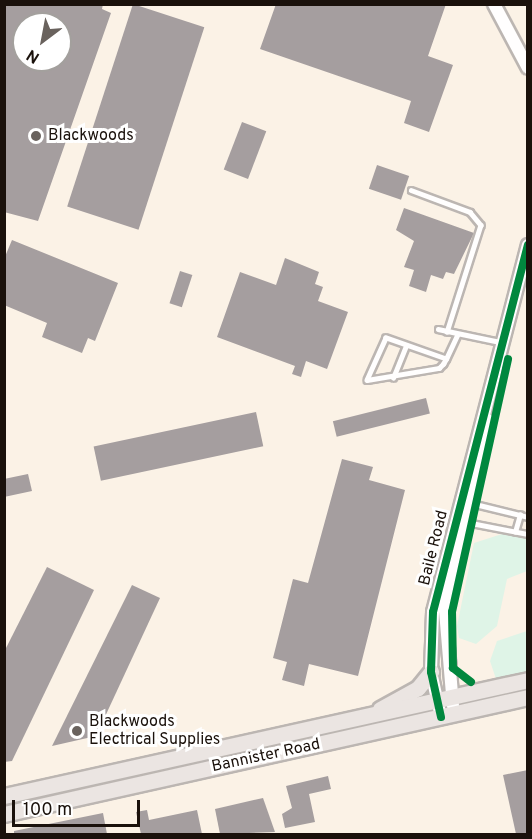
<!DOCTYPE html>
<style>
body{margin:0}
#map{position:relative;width:532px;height:839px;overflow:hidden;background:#fcf9f6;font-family:Overpass,sans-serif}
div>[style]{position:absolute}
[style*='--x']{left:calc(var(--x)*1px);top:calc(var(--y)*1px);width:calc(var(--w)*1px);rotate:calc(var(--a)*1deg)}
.industrial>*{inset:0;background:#fbf2e6}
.green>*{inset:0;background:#dff4e7}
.building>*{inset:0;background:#a59e9f;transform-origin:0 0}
.roads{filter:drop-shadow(2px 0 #bcb6b2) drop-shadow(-2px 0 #bcb6b2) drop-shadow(0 2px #bcb6b2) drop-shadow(0 -2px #bcb6b2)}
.service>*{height:4.5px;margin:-2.25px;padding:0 2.25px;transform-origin:2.25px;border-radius:2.25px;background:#fffefe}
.tertiary>*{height:12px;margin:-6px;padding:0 6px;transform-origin:6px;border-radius:6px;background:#fffefe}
.primary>*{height:15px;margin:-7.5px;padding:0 7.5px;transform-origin:7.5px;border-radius:7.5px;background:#ebe5e2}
.cycleway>*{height:8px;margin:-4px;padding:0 4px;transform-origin:4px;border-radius:4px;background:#00873e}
.dots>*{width:16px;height:16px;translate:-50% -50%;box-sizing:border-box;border:3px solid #fff;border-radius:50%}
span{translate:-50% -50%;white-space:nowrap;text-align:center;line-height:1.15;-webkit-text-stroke:6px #fff;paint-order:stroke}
.poi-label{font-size:16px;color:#1a110b}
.left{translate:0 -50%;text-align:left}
.street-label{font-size:16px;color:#1a110b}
.frame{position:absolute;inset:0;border:6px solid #1a110b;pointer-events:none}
.north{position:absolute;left:12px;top:12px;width:60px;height:60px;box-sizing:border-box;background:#fff;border:2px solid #a3a09d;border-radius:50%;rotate:212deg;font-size:16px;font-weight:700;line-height:24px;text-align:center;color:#1a110b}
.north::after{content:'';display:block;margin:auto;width:21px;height:27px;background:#69625d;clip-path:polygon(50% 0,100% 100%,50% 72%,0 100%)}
.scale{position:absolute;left:12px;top:800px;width:128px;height:27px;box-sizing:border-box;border:3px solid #1a110b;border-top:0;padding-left:8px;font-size:18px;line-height:21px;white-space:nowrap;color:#1a110b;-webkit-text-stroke:4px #fff;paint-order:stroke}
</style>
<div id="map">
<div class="industrial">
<div style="clip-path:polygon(evenodd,5px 5px,527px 5px,527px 834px,5px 834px,5px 5px,24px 24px,60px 24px,60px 60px,24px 60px,24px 24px)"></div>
</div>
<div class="green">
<div style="clip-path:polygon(505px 533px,527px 539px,527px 571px,507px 579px,497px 626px,476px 644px,459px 638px,457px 626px,474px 543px)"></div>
<div style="clip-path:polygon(527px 631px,527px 672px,496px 679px,490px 661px,497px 641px)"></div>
</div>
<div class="building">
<div style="clip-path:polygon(evenodd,4px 4px,103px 4px,102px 9px,111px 13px,38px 221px,4px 212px,4px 4px,24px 24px,60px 24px,60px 60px,24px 60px,24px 24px)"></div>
<div style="left:133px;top:4px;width:75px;height:213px;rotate:18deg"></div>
<div style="clip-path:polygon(276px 4px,446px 4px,428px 56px,453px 65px,429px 132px,404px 123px,411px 101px,260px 49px)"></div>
<div style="left:242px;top:122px;width:26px;height:51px;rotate:21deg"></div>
<div style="left:377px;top:165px;width:34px;height:25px;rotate:19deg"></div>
<div style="clip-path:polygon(404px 208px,474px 233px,454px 274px,446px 272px,443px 279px,431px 275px,426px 292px,409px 286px,414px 270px,404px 267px,414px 241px,396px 230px)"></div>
<div style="clip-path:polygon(12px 240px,118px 283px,95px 341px,88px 338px,82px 353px,42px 337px,47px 323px,4px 305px,4px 259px)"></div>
<div style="clip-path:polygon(285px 258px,319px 272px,315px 284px,323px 287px,318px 301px,348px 312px,327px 369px,306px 361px,301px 377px,292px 374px,295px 366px,217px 337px,240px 272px,276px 285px)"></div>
<div style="left:180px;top:271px;width:13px;height:34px;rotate:18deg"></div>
<div style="left:426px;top:398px;width:16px;height:96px;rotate:76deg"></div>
<div style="left:256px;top:412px;width:35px;height:166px;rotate:78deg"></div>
<div style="clip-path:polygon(342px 459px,373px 467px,369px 480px,405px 490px,358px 676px,309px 664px,304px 686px,282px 680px,287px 662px,273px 658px,293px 579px,308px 583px)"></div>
<div style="clip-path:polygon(28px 474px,32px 491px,4px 497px,4px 479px)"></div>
<div style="clip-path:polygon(47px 567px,94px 590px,12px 761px,4px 762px,4px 652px)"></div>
<div style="clip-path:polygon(132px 585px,160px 598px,96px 736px,52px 746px)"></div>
<div style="clip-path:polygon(528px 770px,528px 834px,516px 834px,503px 775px)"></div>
<div style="clip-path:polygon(328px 776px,331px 789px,309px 794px,315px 822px,285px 828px,282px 814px,292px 808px,286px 786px)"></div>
<div style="clip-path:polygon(263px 798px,275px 832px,220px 834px,215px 809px)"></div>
<div style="clip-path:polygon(147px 810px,149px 820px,197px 810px,202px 834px,141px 834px,136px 812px)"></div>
<div style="clip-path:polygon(103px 813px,107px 834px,14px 834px,14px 831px)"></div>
</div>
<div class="roads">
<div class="service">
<div style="--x:411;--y:190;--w:63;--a:20.4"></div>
<div style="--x:470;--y:212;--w:17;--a:50"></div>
<div style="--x:481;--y:225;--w:112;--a:107.6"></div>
<div style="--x:438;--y:329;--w:63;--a:11.8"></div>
<div style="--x:446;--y:359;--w:64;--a:-160.7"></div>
<div style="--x:386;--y:338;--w:46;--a:114.3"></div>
<div style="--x:367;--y:380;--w:73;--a:-9.5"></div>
<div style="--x:439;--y:368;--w:6;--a:-45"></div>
<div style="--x:443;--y:364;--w:6;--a:-59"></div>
<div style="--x:446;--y:359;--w:26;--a:-65"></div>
<div style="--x:393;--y:378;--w:35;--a:-68"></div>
<div style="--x:471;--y:503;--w:59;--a:13.8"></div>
<div style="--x:466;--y:522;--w:63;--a:11"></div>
<div style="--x:515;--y:532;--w:18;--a:-74"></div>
</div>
<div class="tertiary">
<div style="--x:494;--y:4;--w:72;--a:62"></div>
<div style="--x:453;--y:706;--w:96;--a:-94.8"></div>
<div style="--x:445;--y:610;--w:195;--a:-77.5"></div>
<div style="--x:441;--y:717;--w:46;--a:-102.5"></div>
<div style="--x:431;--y:672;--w:60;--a:-88.1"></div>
<div style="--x:433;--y:612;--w:379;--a:-75.5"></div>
</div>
<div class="primary">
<div style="--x:380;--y:709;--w:43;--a:-28.9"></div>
<div style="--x:418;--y:688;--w:21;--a:-51"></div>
<div style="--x:4;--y:796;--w:537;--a:-12.48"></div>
<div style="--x:4;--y:814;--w:537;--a:-12.59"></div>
</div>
</div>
<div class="cycleway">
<div style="--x:471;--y:682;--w:23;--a:-142"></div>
<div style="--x:453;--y:668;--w:56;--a:-91"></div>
<div style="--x:452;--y:612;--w:259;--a:-77.5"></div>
<div style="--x:441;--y:717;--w:46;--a:-102.5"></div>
<div style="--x:431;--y:672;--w:60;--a:-88.1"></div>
<div style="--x:433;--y:612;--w:379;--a:-75.5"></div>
</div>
<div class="dots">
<div style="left:36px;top:136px;background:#69625d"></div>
<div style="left:77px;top:731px;background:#69625d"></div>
</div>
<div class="poi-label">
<span class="left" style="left:48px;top:136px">Blackwoods</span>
<span class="left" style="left:89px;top:731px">Blackwoods<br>Electrical Supplies</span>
</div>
<div class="street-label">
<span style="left:434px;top:548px;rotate:-76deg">Baile Road</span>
<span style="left:266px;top:756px;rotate:-12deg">Bannister Road</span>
</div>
<div class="frame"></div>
<div class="north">N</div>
<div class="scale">100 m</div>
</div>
